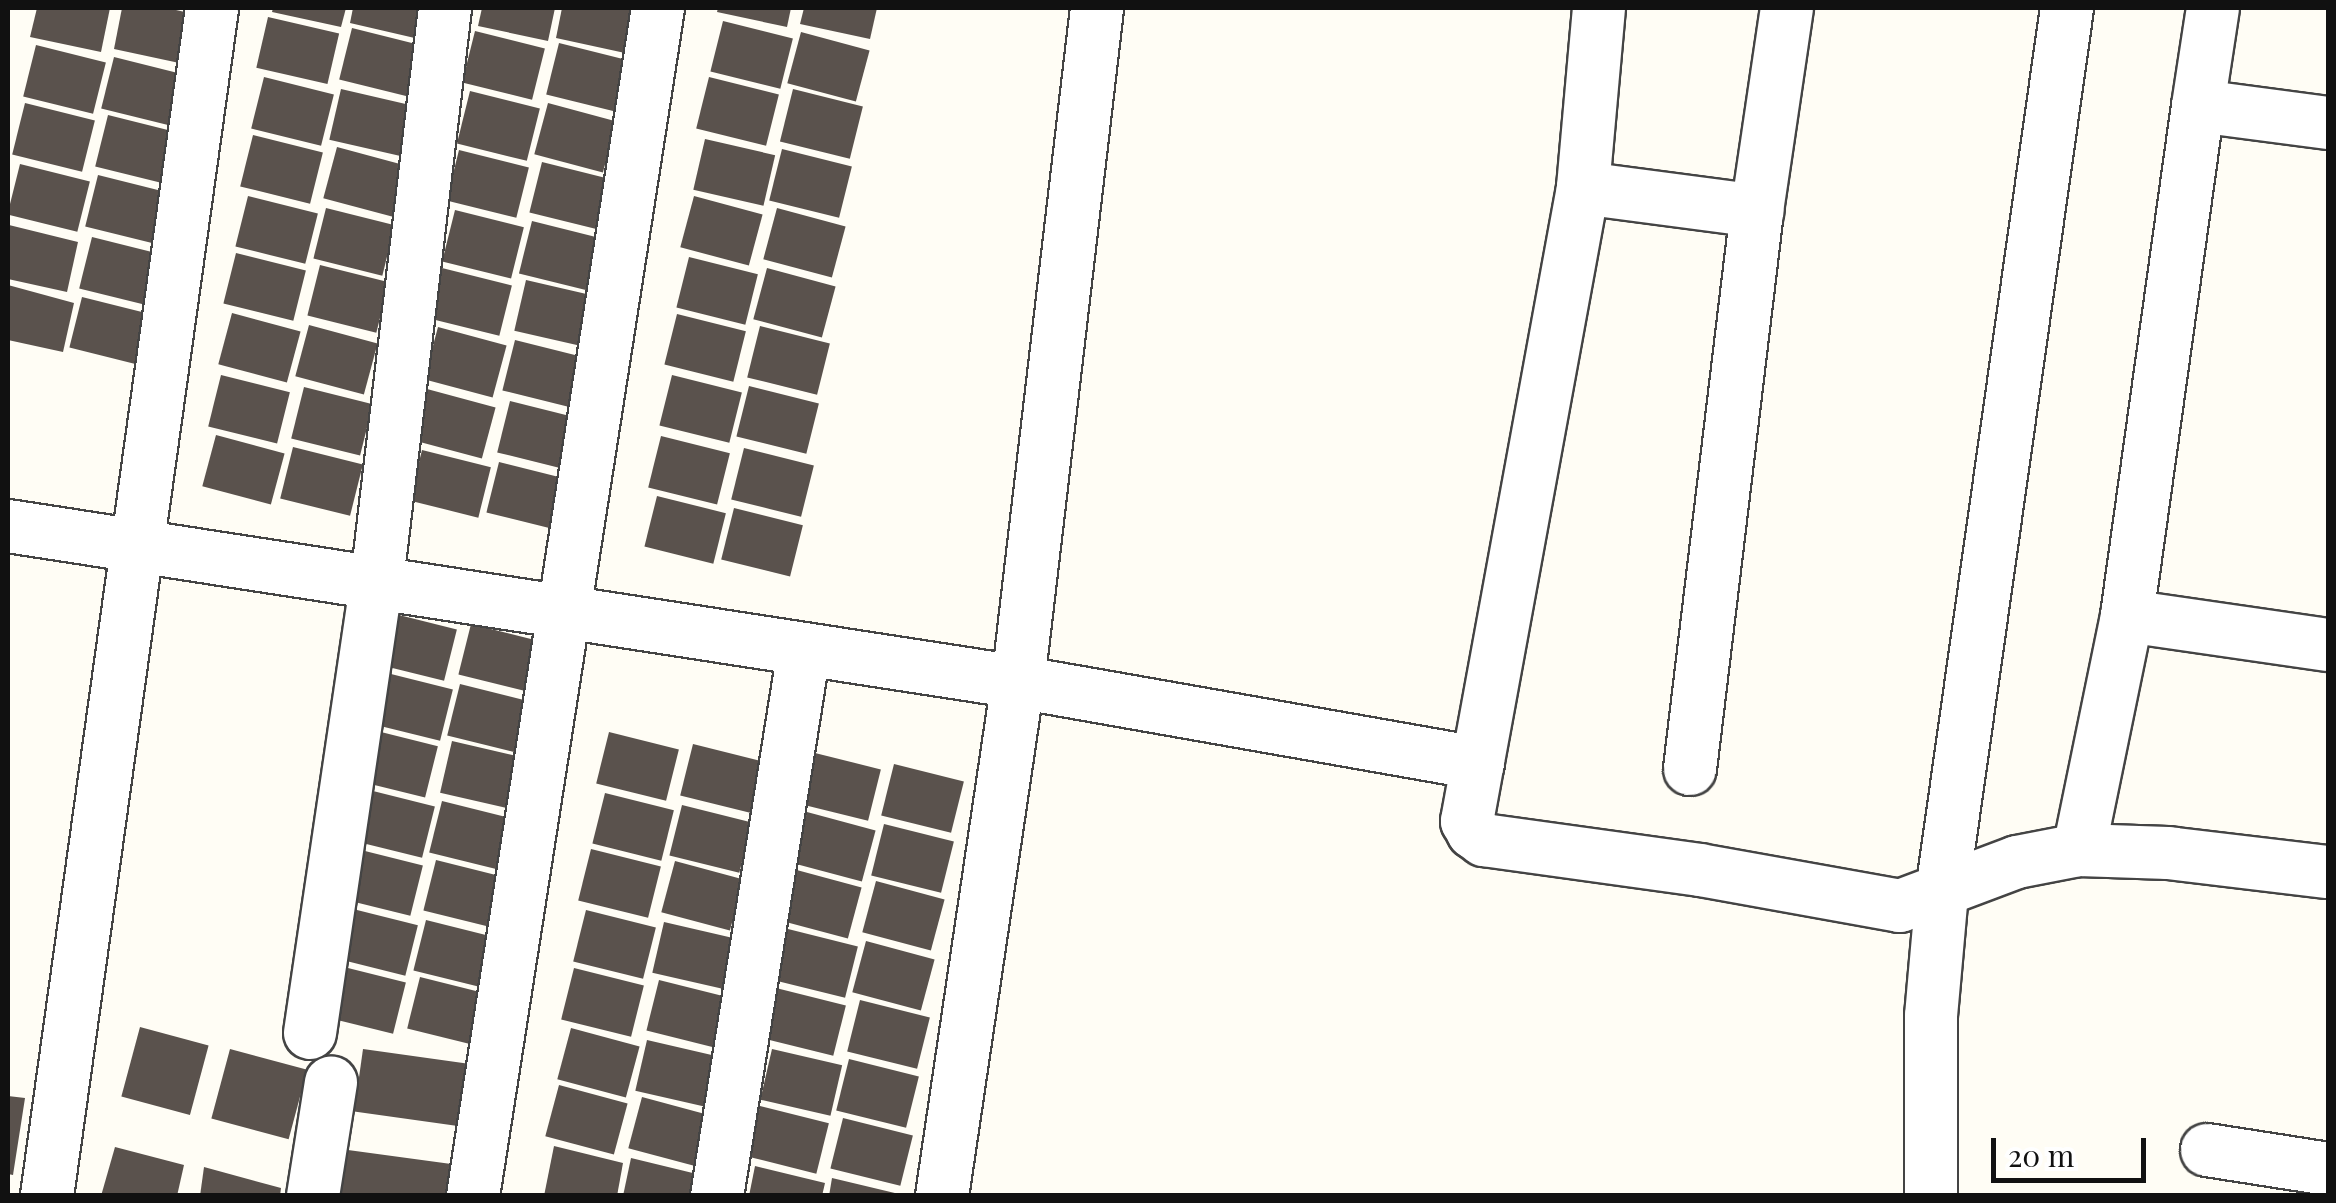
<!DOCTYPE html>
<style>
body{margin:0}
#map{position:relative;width:2336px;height:1203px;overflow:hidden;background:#fffdf5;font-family:"Playfair Display",serif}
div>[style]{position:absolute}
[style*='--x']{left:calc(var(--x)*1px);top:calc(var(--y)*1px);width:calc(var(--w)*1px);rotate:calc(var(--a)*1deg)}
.building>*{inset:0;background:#5a524d;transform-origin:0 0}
.roads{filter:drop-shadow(2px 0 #444) drop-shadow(-2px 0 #444) drop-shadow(0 2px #444) drop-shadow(0 -2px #444)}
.minor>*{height:52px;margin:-26px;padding:0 26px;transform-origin:26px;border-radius:26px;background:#fff}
span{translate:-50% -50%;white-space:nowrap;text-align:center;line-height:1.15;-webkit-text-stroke:10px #fff;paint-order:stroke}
.frame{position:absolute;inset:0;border:10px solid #111;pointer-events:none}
.scale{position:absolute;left:1991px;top:1138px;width:155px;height:45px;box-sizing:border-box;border:5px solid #111;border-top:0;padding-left:12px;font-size:30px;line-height:35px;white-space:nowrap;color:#111;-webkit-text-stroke:8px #fff;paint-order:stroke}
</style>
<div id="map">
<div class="building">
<div style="clip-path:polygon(37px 8px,110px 8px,101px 52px,30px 37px)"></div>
<div style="clip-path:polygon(122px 8px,167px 8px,194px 14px,184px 64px,114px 49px)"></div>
<div style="clip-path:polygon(273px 8px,346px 8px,341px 27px,272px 12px)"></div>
<div style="clip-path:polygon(353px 8px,426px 8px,419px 39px,350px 23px)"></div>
<div style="clip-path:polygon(482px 8px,555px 8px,548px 41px,478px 26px)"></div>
<div style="clip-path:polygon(562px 8px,635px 8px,625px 53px,556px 38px)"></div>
<div style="clip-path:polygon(718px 8px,791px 8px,787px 27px,717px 12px)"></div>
<div style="clip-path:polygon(804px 8px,877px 8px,870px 39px,800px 24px)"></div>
<div style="left:268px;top:17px;width:73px;height:52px;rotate:13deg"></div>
<div style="left:723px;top:21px;width:72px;height:52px;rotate:14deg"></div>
<div style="left:352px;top:28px;width:72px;height:53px;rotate:14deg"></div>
<div style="left:475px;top:31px;width:72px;height:53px;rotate:14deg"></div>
<div style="left:801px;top:32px;width:71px;height:53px;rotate:15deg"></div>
<div style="left:559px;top:43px;width:71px;height:53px;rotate:14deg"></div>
<div style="left:36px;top:45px;width:72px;height:53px;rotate:14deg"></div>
<div style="left:114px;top:57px;width:72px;height:53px;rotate:14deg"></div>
<div style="left:264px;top:77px;width:72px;height:53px;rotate:14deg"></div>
<div style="left:709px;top:77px;width:72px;height:53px;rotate:14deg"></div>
<div style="left:341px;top:89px;width:73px;height:52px;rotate:13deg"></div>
<div style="left:793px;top:89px;width:72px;height:54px;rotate:14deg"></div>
<div style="left:470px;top:91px;width:72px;height:54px;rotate:14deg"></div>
<div style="left:25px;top:103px;width:72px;height:53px;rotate:14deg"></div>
<div style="left:548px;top:103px;width:71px;height:53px;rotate:15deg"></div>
<div style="left:108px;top:115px;width:72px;height:53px;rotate:14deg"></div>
<div style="left:253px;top:135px;width:72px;height:53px;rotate:14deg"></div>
<div style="left:705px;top:139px;width:72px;height:52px;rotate:13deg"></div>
<div style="left:337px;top:147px;width:71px;height:53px;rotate:15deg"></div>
<div style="left:782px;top:149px;width:72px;height:53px;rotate:14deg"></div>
<div style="left:459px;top:150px;width:72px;height:52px;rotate:14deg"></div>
<div style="left:542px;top:162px;width:72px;height:52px;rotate:14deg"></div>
<div style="left:20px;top:164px;width:72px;height:52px;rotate:14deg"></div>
<div style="left:98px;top:175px;width:72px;height:53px;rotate:14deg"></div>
<div style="left:248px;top:196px;width:72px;height:52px;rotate:14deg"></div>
<div style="left:694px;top:196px;width:71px;height:53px;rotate:15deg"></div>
<div style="left:326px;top:208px;width:71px;height:52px;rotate:14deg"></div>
<div style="left:777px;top:208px;width:71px;height:53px;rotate:15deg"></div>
<div style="left:455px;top:210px;width:71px;height:53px;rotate:14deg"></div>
<div style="left:532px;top:221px;width:72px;height:54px;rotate:14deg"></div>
<div style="clip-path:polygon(9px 225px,78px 242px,67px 292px,8px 279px)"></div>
<div style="left:92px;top:237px;width:71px;height:53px;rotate:14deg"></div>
<div style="left:236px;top:253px;width:72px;height:52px;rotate:14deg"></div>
<div style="left:689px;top:257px;width:71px;height:52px;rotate:14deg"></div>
<div style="left:320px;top:265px;width:71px;height:52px;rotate:14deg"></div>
<div style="left:442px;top:268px;width:72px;height:52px;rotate:14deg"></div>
<div style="left:767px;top:268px;width:71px;height:53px;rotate:15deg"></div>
<div style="left:526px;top:280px;width:72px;height:52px;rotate:13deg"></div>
<div style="clip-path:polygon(8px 285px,74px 303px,63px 352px,8px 340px)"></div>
<div style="left:82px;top:297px;width:71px;height:52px;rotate:14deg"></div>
<div style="left:232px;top:313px;width:71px;height:53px;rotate:15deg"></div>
<div style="left:677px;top:314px;width:71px;height:52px;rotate:14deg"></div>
<div style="left:309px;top:325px;width:71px;height:53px;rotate:15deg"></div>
<div style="left:760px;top:326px;width:72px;height:53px;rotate:14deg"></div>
<div style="left:438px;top:327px;width:71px;height:54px;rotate:15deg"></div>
<div style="left:515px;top:340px;width:72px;height:52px;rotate:14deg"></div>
<div style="left:221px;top:375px;width:71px;height:53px;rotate:14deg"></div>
<div style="left:672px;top:375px;width:72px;height:52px;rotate:14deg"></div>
<div style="left:749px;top:386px;width:72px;height:52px;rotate:14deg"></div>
<div style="left:304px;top:387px;width:71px;height:53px;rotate:14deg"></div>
<div style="left:427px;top:389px;width:71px;height:53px;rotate:15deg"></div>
<div style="left:510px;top:401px;width:72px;height:53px;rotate:14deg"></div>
<div style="left:216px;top:435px;width:71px;height:53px;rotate:15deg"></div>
<div style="left:661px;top:436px;width:71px;height:53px;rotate:14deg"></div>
<div style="left:293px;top:447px;width:72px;height:53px;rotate:14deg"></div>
<div style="left:744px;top:448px;width:72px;height:53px;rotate:14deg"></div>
<div style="left:422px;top:450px;width:71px;height:52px;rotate:14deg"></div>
<div style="left:499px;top:462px;width:72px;height:52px;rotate:14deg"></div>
<div style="left:657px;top:496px;width:71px;height:52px;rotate:14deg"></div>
<div style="left:734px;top:508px;width:71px;height:53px;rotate:14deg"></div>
<div style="left:387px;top:612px;width:72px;height:53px;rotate:14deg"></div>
<div style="left:471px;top:624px;width:72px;height:52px;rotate:14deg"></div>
<div style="left:383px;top:672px;width:72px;height:53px;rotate:14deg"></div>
<div style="left:460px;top:684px;width:72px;height:53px;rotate:14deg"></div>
<div style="left:369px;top:729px;width:71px;height:53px;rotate:14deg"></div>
<div style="left:609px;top:732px;width:72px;height:53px;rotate:14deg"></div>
<div style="left:452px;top:741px;width:73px;height:53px;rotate:13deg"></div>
<div style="left:693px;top:744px;width:72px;height:53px;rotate:14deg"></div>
<div style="left:811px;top:752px;width:72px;height:53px;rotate:14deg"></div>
<div style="left:894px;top:764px;width:72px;height:53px;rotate:14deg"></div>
<div style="left:365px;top:789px;width:72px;height:53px;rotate:14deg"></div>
<div style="left:605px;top:793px;width:71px;height:52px;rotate:14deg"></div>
<div style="left:442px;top:801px;width:71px;height:53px;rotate:14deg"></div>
<div style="left:682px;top:805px;width:72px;height:52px;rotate:14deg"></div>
<div style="left:807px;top:812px;width:71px;height:53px;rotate:15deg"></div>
<div style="left:884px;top:824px;width:72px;height:53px;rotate:14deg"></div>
<div style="left:353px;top:848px;width:72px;height:52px;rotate:14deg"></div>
<div style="left:591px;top:849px;width:72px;height:53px;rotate:14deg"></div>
<div style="left:436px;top:860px;width:72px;height:52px;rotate:14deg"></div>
<div style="left:675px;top:861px;width:71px;height:53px;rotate:15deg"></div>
<div style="left:793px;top:869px;width:71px;height:53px;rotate:15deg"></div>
<div style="left:876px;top:881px;width:71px;height:53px;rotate:15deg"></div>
<div style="left:349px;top:908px;width:71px;height:52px;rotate:14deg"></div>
<div style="left:586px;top:910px;width:72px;height:53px;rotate:14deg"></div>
<div style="left:426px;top:920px;width:72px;height:52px;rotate:14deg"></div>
<div style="left:664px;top:922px;width:72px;height:52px;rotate:13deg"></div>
<div style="left:788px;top:929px;width:72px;height:53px;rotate:14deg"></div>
<div style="left:866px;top:941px;width:71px;height:53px;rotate:15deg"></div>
<div style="left:336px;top:965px;width:72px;height:53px;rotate:14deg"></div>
<div style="left:574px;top:968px;width:72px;height:53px;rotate:14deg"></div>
<div style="left:420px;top:977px;width:72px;height:53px;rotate:14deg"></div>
<div style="left:659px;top:980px;width:71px;height:52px;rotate:14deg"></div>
<div style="left:776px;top:988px;width:72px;height:52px;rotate:14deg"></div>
<div style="left:860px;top:1000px;width:72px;height:53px;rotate:14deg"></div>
<div style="left:140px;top:1027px;width:71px;height:72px;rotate:15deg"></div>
<div style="left:571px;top:1028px;width:71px;height:53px;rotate:15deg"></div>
<div style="left:647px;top:1040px;width:73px;height:52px;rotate:13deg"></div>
<div style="left:230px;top:1049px;width:80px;height:72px;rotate:15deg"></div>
<div style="left:363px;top:1049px;width:119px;height:63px;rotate:8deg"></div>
<div style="left:772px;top:1049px;width:72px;height:52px;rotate:13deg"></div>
<div style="left:849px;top:1059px;width:72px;height:53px;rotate:14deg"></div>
<div style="left:559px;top:1085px;width:71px;height:53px;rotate:15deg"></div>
<div style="clip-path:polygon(8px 1096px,25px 1098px,13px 1175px,8px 1174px)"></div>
<div style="left:642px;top:1097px;width:71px;height:53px;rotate:15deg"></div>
<div style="left:760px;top:1106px;width:71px;height:52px;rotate:14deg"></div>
<div style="left:843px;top:1118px;width:72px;height:52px;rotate:14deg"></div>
<div style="clip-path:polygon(554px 1146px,623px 1163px,617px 1196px,544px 1196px)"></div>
<div style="clip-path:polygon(115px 1147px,184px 1165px,177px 1196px,101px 1196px)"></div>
<div style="clip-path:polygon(348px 1150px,466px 1166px,461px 1196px,340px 1196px)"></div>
<div style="clip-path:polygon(631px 1158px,701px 1175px,696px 1196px,623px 1196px)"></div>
<div style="clip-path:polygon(755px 1166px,825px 1183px,822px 1196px,749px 1196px)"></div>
<div style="clip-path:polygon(204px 1167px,281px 1188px,280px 1196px,200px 1196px)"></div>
<div style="clip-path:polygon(832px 1178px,899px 1194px,899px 1196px,829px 1196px)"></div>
</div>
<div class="roads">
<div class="minor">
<div style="--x:1599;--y:8;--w:181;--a:95.1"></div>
<div style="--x:1583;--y:188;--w:644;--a:100.38"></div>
<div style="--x:1467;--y:821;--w:13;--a:61"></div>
<div style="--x:1473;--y:832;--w:14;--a:36"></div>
<div style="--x:1484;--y:840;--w:218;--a:7.9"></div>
<div style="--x:1700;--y:870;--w:203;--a:10.2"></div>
<div style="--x:1900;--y:906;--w:125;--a:-20.6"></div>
<div style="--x:2017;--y:862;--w:63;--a:-11"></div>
<div style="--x:2079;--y:850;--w:89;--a:1.9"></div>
<div style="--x:2168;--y:853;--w:161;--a:6.8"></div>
<div style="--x:2198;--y:106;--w:99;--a:-81.3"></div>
<div style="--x:2328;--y:123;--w:131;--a:-172.5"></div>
<div style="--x:2198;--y:106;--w:515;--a:97.93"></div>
<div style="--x:2127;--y:616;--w:203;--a:8.2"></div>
<div style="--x:1583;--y:188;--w:176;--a:7.5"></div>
<div style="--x:1757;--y:211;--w:562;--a:96.85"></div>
<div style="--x:1757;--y:211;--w:205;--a:-81.6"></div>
<div style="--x:8;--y:526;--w:1022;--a:8.78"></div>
<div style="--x:1018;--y:682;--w:679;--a:-83.31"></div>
<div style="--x:2079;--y:850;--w:239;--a:-78.4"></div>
<div style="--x:310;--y:1033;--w:458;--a:-81.6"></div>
<div style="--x:377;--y:580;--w:576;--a:-83.22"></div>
<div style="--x:2207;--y:1150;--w:122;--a:8.9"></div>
<div style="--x:47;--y:1196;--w:1199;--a:-82.09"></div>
<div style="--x:313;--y:1196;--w:115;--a:-81"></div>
<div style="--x:473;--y:1196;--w:1202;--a:-81.15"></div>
<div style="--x:717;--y:1196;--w:552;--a:-80.93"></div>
<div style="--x:942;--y:1196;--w:520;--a:-81.59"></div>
<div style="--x:1018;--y:682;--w:467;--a:10"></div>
<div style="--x:1931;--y:1196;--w:180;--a:-90"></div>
<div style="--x:1931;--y:1016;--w:124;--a:-84.9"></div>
<div style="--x:1942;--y:892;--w:893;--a:-81.95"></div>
</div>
</div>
<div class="frame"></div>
<div class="scale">20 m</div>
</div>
